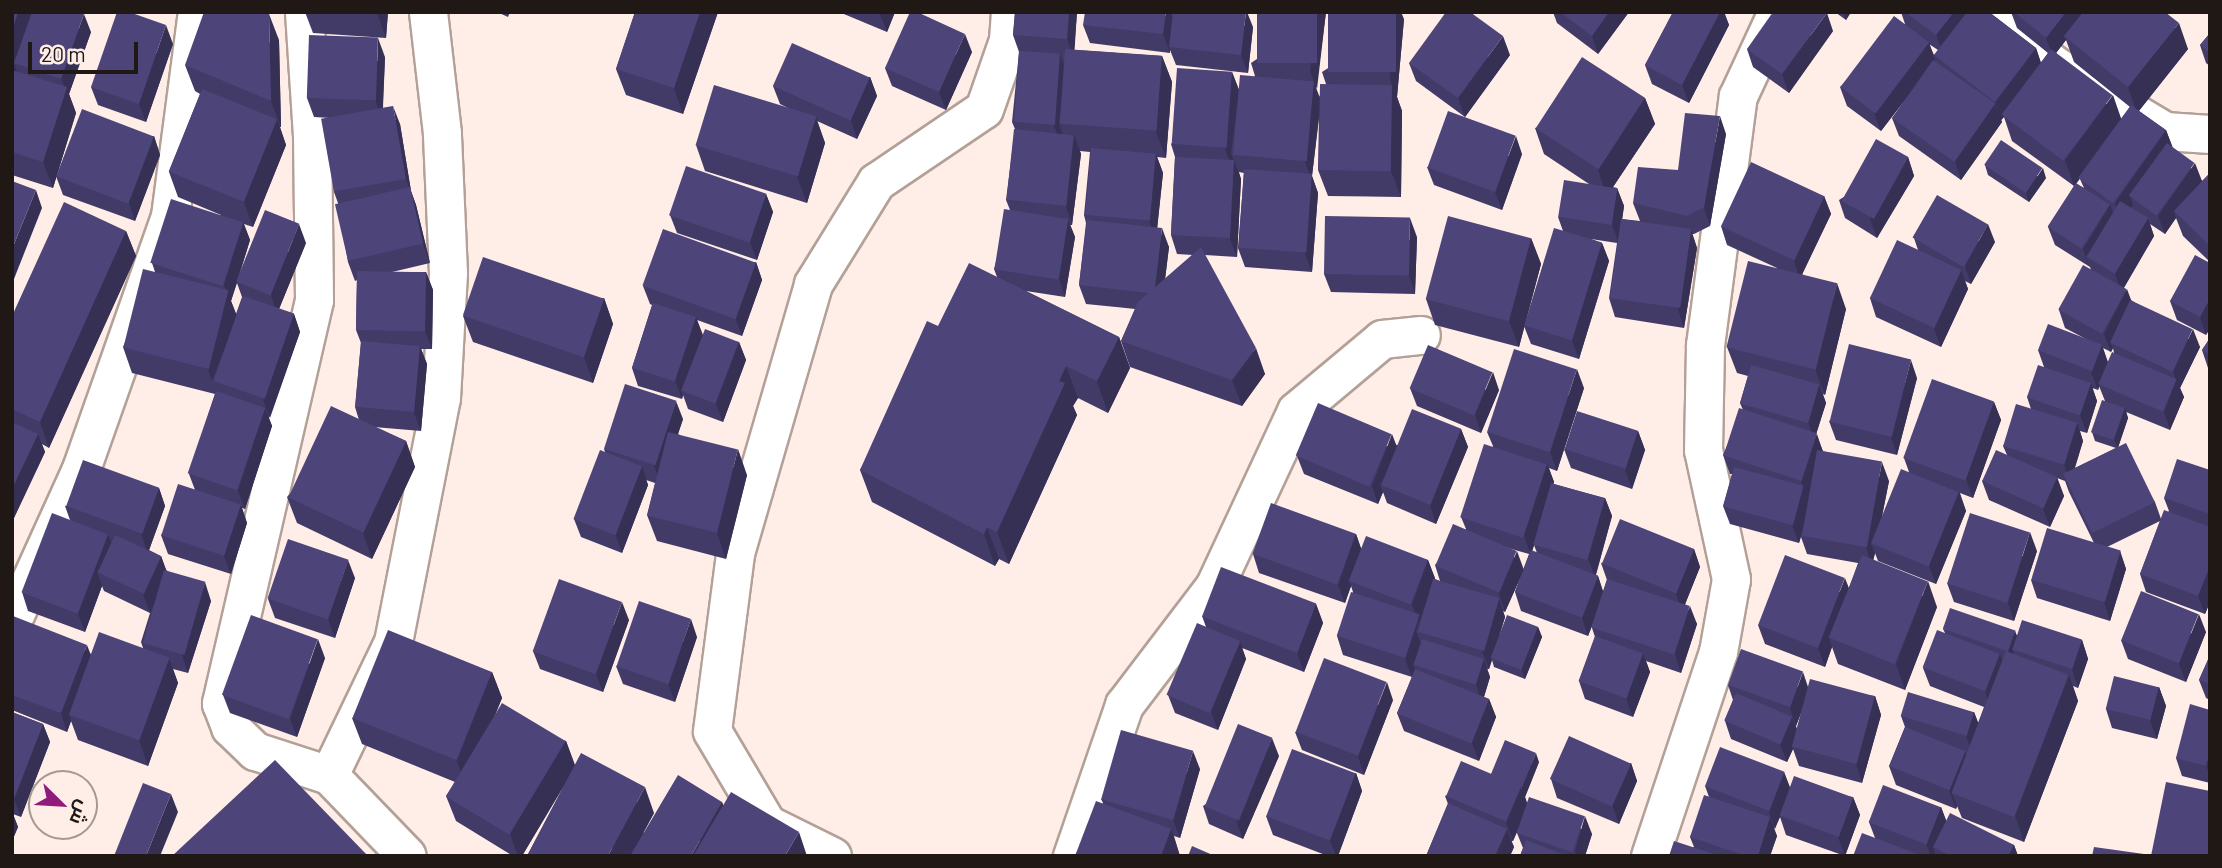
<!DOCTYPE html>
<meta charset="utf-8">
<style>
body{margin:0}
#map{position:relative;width:2222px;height:868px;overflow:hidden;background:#ffeee7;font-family:Barlow,Cairo,sans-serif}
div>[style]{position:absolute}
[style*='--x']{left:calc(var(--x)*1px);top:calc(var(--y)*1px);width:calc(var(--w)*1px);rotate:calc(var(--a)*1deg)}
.roads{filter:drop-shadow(2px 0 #b3a097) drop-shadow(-2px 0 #b3a097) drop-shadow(0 2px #b3a097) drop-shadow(0 -2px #b3a097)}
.minor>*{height:37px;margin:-18.5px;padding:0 18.5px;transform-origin:18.5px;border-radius:18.5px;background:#fff}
.wall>*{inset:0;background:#423b68}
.shaded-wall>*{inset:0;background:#363055}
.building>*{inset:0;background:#4d4579;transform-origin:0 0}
span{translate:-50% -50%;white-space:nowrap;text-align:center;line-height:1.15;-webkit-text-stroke:7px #ffeee7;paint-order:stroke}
.frame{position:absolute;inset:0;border:14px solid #1f1815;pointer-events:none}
.north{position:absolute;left:28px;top:770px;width:70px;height:70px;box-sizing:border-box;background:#ffeee7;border:2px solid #a59893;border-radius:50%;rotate:114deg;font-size:19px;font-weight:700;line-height:28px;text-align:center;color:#1f1815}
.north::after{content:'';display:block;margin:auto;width:24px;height:32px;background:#901b7b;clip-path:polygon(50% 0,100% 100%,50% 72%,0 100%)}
.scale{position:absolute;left:28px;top:42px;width:110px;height:32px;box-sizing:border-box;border:4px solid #1f1815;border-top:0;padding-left:9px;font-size:21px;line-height:24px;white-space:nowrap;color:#1f1815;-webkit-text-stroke:5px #ffeee7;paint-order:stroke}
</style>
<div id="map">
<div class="roads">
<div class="minor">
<div style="--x:304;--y:12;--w:123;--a:86.3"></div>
<div style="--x:312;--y:135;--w:165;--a:89.3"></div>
<div style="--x:314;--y:300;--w:414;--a:103"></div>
<div style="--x:221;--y:703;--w:26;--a:69"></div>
<div style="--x:230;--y:727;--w:35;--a:44"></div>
<div style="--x:255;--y:751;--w:78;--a:18"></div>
<div style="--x:329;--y:775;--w:112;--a:46.1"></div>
<div style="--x:1992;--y:12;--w:80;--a:40.4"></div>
<div style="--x:2053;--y:64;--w:131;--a:30.9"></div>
<div style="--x:2165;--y:131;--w:45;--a:3.8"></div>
<div style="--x:12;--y:621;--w:167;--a:-65.6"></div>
<div style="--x:81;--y:469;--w:268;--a:-70.6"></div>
<div style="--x:170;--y:216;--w:206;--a:-82.5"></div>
<div style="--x:329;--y:775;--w:148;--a:-64.3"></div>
<div style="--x:393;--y:642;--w:249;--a:-78.9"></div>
<div style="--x:441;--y:398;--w:125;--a:-86.8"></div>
<div style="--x:448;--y:273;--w:140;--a:-92.5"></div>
<div style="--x:442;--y:133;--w:122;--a:-96.6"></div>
<div style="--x:832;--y:856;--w:72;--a:-153.8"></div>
<div style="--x:767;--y:824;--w:108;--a:-120.6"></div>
<div style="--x:712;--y:731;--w:179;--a:-82.6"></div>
<div style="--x:735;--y:553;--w:280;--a:-73.8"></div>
<div style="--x:813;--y:284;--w:120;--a:-58.3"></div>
<div style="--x:876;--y:182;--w:130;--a:-34.1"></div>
<div style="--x:984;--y:109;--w:73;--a:-70.8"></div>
<div style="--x:1008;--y:40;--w:28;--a:-86"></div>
<div style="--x:1072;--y:856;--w:160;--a:-71"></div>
<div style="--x:1124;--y:705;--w:148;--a:-52.7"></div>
<div style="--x:1214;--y:587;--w:194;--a:-65"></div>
<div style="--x:1296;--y:411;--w:112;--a:-39.9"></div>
<div style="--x:1382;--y:339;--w:39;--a:-6"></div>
<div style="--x:1650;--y:856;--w:215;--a:-71.6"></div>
<div style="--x:1718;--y:652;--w:74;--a:-79.9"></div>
<div style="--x:1731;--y:579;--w:132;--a:-102.2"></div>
<div style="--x:1703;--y:450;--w:105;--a:-88.9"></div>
<div style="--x:1705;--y:345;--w:251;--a:-82.5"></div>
<div style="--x:1738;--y:96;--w:93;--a:-65.1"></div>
</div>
</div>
<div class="wall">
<div style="clip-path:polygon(12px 12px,91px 32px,69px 94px,76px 113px,53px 188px,12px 175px)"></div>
<div style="clip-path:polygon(305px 12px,388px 12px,386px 38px,313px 33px)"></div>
<div style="clip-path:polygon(497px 12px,510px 12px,508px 17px)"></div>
<div style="clip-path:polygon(635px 12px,718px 12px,683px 114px,626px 95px,616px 69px)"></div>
<div style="clip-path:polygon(839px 12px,895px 12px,887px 32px)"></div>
<div style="clip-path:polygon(1015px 12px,1077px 12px,1074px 50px,1162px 56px,1172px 82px,1166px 158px,1157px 157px,1163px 173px,1157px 228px,1169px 247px,1165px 279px,1193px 255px,1177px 254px,1171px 235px,1175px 157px,1171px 144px,1232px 72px,1239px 90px,1255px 76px,1251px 63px,1326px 12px,1316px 89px,1319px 97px,1326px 84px,1322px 72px,1404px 19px,1397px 97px,1402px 111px,1401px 197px,1328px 196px,1318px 170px,1319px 116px,1312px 176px,1318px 193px,1312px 272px,1245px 267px,1238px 248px,1244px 173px,1239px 172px,1241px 179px,1237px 257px,1205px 255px,1265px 374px,1242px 406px,1130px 367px,1121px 341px,1135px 309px,1086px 304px,1079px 285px,1086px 223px,1084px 215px,1090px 152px,1080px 151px,1081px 154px,1072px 225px,1070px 225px,1075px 237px,1065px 297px,1026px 291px,1119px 337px,1130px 368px,1108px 413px,1078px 398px,1073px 406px,1077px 415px,1009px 564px,999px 559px,995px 566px,872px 502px,860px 470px,938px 326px,997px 277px,994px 269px,1010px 210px,1006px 200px,1015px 129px,1012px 122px,1019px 52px,1013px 35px)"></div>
<div style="clip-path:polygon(1553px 12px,1629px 12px,1598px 54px,1557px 23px)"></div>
<div style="clip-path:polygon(1673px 12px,1724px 12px,1729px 25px,1689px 103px,1652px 84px,1645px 65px)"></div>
<div style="clip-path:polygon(1835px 12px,1851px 12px,1846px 20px)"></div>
<div style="clip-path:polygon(evenodd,1901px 12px,1989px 12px,2036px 48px,2041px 63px,2048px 53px,2017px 28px,2011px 12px,2167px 12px,2166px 13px,2188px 49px,2139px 111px,2166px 130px,2172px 147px,2202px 181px,2210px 173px,2210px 262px,2183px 236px,2176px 218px,2165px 234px,2150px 224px,2154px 236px,2124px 288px,2131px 300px,2200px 347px,2180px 388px,2184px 397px,2170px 430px,2126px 412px,2128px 418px,2118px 447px,2155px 502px,2161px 519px,2169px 511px,2164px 498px,2210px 470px,2210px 602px,2205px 614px,2146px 592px,2140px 574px,2160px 521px,2107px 547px,2120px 551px,2126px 569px,2110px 621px,2037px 598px,2031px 580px,2094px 543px,2069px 492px,2065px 481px,2057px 478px,2064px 496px,2050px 527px,1989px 500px,1982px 481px,2007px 455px,2003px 446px,2031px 409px,2027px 397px,2044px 367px,2038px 350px,2086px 339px,2065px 328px,2059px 310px,2091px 270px,2090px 267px,2055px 245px,2048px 227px,2074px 186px,2012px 141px,2004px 117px,2001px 120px,2002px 122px,1961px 180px,1899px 136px,1892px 118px,1905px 100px,1881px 131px,1847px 106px,1840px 87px,1905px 24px,1901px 12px,2066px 40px,2074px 62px,2130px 107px,2121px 119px,2056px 53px,2066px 40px,1901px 12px,1929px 44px,1938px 50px,1934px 55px,1929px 44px,1901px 12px,2088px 168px,2080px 179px,2084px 188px,2076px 184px,2088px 168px,1901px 12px,2103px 348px,2111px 352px,2113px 348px,2114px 353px,2108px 362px,2103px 348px,1901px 12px,2099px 386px,2105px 401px,2092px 432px,2095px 441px,2116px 448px,2075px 468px,2083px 441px,2080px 431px,2087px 433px,2097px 401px,2092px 388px,2098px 390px,2099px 386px)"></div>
<div style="clip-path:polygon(1173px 15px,1253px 27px,1248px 73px,1176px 65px,1170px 50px,1170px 53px,1090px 43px,1083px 25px)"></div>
<div style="clip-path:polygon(1833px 31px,1789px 93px,1753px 67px,1747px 49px)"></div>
<div style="clip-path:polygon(2210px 33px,2210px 66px,2206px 63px,2200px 45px)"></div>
<div style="clip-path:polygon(evenodd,279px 40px,281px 127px,280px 127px,286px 145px,253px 227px,244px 224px,250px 240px,239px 276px,306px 243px,279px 309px,294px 314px,300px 332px,269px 418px,272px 426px,245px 509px,242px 508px,247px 523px,231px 574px,168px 554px,161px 535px,195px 490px,189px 474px,215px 394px,132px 373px,123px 347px,155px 272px,152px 263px,221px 215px,178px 197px,169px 172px,200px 94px,195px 91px,185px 65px,279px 40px,237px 283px,242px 297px,236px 314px,231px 301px,237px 283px)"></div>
<div style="clip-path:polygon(173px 44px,146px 122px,98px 105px,91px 87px)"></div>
<div style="clip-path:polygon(972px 52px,946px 110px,892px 86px,885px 68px)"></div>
<div style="clip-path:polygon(1510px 55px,1465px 117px,1416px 81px,1409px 63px)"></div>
<div style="clip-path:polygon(385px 57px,383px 108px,400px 124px,411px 191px,416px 205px,430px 263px,392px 272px,426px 272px,433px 290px,432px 349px,421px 349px,427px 364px,421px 431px,375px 427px,406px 441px,415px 467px,372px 559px,297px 523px,287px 497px,359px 420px,355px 407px,361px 343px,356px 330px,357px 280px,355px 281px,348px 262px,338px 203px,334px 192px,330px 118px,314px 117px,307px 98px)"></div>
<div style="clip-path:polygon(870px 77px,877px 96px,857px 139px,817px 121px,825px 143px,807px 203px,705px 171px,696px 145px,790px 109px,780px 104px,773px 86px)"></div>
<div style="clip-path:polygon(1645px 98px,1655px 124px,1613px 187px,1617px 188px,1624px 206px,1622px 219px,1640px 221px,1633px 203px,1726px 134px,1710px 226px,1694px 234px,1692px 234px,1697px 248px,1684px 328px,1615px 317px,1609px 298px,1617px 243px,1591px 239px,1602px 243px,1609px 261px,1579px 359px,1531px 344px,1524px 326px,1563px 231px,1558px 217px,1589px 184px,1544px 154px,1535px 128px)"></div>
<div style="clip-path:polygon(154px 136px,160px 155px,135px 221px,63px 195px,56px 176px)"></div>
<div style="clip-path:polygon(1522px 154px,1502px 210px,1434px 185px,1427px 167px)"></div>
<div style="clip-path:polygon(1908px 157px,1914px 176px,1877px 238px,1845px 218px,1839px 200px)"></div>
<div style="clip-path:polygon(1985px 165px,2046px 178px,2029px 202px,1988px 175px)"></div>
<div style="clip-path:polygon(766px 194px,773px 212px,757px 260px,677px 233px,670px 215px)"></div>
<div style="clip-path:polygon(1824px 196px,1831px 214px,1802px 274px,1846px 309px,1825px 395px,1823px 394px,1826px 403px,1816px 434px,1823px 451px,1889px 481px,1882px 517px,1909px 472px,1904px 458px,1994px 402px,2001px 420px,1973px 498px,1960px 493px,1966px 511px,1936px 584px,1878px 561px,1875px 553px,1873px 560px,1937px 607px,1905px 690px,1838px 664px,1832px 647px,1825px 667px,1765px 644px,1758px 625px,1849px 588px,1858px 563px,1807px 554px,1801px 537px,1799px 543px,1730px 524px,1723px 506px,1732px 474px,1730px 474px,1723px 455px,1743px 410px,1740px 403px,1748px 376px,1737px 373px,1727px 347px,1777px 268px,1727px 245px,1721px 226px)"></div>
<div style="clip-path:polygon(126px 231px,136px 256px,49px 448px,42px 444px,45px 452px,13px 520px,12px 316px)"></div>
<div style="clip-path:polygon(1417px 237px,1415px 294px,1331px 292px,1324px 274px)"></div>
<div style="clip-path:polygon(1531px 238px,1541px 264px,1519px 347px,1435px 325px,1426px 299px)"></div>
<div style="clip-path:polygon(1914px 238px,1995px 242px,1971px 284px,1965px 281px,1968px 289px,1941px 347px,1876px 317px,1870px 298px,1918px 250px)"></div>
<div style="clip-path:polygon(756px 262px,762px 280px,742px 336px,697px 320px,702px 335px,739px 342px,746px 360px,723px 422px,688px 409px,683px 395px,682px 399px,638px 386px,632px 368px,652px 305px,650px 304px,643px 286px)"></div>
<div style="clip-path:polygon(2210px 263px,2206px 335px,2177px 320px,2170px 301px)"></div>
<div style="clip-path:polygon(604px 298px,613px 324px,593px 383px,473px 342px,463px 316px)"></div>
<div style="clip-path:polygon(2210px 338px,2210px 369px,2208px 368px,2202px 350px)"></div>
<div style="clip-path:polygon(1917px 378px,1897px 455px,1836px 440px,1829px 421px)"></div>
<div style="clip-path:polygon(1410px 388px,1499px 390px,1481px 433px,1417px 406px)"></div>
<div style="clip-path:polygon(evenodd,1584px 388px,1557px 471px,1549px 468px,1554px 482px,1553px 484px,1605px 498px,1612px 516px,1596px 575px,1598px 576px,1603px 592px,1607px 580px,1601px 563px,1694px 549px,1700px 567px,1685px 604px,1697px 624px,1681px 673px,1646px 661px,1650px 672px,1633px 717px,1585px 699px,1579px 681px,1595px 637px,1592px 628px,1594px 621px,1588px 636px,1521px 611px,1515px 592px,1522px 573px,1505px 612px,1503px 611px,1505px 617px,1500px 634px,1538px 627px,1542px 637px,1525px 679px,1494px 667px,1492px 660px,1489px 669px,1487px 669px,1490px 677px,1484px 697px,1489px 699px,1496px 717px,1479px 761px,1404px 731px,1397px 713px,1412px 677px,1343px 655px,1337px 636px,1353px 592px,1351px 586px,1345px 603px,1259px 573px,1253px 554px,1356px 534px,1361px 548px,1428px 560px,1435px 579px,1440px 581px,1435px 565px,1466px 529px,1461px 517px,1493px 446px,1487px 432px,1584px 388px,1534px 545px,1537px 553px,1532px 551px,1534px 545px,1584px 388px,1508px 548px,1529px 554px,1523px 570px,1508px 548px)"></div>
<div style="clip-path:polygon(683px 419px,678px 434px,747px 475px,726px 559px,657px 541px,647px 515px,655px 483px,646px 480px,648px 485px,622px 553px,581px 537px,574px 519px,605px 452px,604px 449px)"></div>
<div style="clip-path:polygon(1461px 429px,1468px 447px,1436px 524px,1387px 503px,1383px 492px,1378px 504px,1304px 474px,1297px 456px,1397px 445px)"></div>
<div style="clip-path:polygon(1638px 431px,1645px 450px,1632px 489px,1571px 468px,1564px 449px)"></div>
<div style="clip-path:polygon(159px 488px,165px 506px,149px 550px,161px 556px,166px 570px,211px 601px,188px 673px,173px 669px,178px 683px,148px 766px,78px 740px,71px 721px,67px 732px,12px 710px,12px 617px,91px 654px,143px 648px,141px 642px,150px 613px,104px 591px,102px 586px,85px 632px,28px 611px,22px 592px,70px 520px,65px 506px)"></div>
<div style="clip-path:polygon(2037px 551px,2014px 621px,1954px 602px,1947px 583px)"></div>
<div style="clip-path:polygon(355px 578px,335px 638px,275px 618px,268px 599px)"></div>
<div style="clip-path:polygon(1316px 604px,1323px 623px,1304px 672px,1242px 648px,1246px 659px,1218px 730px,1175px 713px,1168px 695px,1206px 627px,1202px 616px)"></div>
<div style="clip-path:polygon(629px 620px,603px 692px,540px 669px,533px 651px)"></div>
<div style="clip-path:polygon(1943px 629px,2082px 640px,2088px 659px,2078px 688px,2073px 686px,2078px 701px,2024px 842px,1962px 818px,1957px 806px,1956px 809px,1896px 785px,1889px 766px,1905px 727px,1901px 716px,1974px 712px,1978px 723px,1984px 707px,1930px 686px,1923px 668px,1945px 633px)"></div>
<div style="clip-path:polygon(2206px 632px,2186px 682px,2128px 659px,2121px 640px)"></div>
<div style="clip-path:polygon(697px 637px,675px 702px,623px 684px,616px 666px)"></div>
<div style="clip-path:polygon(2210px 655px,2210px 700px,2206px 698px,2199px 680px)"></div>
<div style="clip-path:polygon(325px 658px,297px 737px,230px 713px,223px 695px)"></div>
<div style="clip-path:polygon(492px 672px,502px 698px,495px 715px,566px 741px,575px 765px,654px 813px,643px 833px,722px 802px,723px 805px,799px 832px,527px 856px,564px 786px,522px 856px,513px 856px,456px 821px,446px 796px,455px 782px,362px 744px,352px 718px)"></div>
<div style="clip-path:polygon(evenodd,1728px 685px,1808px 687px,1875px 696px,1881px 715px,1862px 783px,1799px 766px,1793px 749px,1787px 762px,1731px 739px,1725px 721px,1733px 700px,1728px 685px,1802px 711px,1797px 729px,1796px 726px,1802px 711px)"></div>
<div style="clip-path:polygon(2159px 687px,2166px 706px,2157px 739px,2112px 728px,2106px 709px)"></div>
<div style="clip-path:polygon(1393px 700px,1364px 775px,1302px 750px,1295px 732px)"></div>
<div style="clip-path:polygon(2210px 710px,2210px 783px,2182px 776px,2176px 758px)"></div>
<div style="clip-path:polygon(12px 712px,43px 724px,50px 742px,21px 817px,13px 814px,18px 827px,12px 841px)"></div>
<div style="clip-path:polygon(1279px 756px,1243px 839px,1209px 824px,1203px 806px)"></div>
<div style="clip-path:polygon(1539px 762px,1525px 797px,1527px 803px,1592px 834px,1585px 856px,1520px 856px,1523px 848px,1517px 833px,1520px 825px,1513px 841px,1511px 841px,1514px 847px,1510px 856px,1426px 856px,1448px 804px,1445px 796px,1491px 774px)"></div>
<div style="clip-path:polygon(1631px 763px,1637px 781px,1619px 824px,1557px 798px,1551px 779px)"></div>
<div style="clip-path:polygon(1200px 769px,1180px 838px,1174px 836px,1180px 856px,1075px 856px,1103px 803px,1101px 799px)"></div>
<div style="clip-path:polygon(1784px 772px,1790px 788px,1853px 797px,1860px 815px,1845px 856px,1786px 835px,1780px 817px,1774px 829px,1777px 836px,1770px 856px,1669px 856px,1694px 847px,1690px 837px,1709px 797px,1705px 786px)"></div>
<div style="clip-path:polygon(1356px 773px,1362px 791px,1338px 856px,1328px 856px,1273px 835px,1266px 816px)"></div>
<div style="clip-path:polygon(1941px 807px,1946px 821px,2014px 845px,2018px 856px,1937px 856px,1936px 855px,1936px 856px,1853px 856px,1875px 838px,1869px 822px)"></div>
</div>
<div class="shaded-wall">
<div style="clip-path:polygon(18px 12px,36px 12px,14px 63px,17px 71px,12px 86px,12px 31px)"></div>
<div style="clip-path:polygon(388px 12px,386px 38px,377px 13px)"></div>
<div style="clip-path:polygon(700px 12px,718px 12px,683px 114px,674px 88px)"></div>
<div style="clip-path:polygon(881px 12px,895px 12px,887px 32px,880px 14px)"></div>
<div style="clip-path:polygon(1069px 12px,1077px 12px,1074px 58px,1067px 39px)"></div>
<div style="clip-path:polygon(1166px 12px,1172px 12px,1174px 18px,1169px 47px,1170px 53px,1163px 34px)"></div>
<div style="clip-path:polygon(1246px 12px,1247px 12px,1253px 27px,1248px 73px,1241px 55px)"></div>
<div style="clip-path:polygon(1317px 12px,1326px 12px,1317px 89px,1310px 71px)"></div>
<div style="clip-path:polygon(1396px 12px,1401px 12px,1404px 19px,1397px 97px,1402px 111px,1401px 197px,1391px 171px,1392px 85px,1390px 78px)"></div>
<div style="clip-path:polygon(1609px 12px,1629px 12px,1598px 54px,1592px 36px)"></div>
<div style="clip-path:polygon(1720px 12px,1724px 12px,1729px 25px,1689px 103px,1682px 85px)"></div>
<div style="clip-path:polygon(1843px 12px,1851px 12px,1846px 20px)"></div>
<div style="clip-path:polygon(1954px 12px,1974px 12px,1943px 54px,1936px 35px)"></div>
<div style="clip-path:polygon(2066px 12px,2088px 12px,2064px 36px,2066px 40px,2053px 57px,2046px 38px)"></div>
<div style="clip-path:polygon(1827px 13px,1833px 31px,1789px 93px,1782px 74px)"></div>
<div style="clip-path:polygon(84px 14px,91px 32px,69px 94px,76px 113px,53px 188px,43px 162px,66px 90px,61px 79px)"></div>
<div style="clip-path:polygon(269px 14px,279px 40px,281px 127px,271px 101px)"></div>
<div style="clip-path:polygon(2179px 23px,2188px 49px,2137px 113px,2128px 87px)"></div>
<div style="clip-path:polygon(166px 25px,173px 44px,146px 122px,139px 104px)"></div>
<div style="clip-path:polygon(965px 34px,972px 52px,946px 110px,939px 92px)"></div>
<div style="clip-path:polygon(1503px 36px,1510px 55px,1465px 117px,1458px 98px)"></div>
<div style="clip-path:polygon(378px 38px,385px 57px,382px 120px,376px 102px)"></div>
<div style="clip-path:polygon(1929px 42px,1935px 60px,1881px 131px,1874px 113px)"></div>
<div style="clip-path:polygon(2036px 48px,2042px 66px,2003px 115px,2004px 117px,2001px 120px,1995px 102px)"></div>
<div style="clip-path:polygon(1060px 54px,1067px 72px,1059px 124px,1062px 133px,1061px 144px,1054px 126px)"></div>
<div style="clip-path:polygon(1162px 56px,1172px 82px,1166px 158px,1156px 132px)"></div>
<div style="clip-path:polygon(1232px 72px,1239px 90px,1231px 154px,1233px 158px,1232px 167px,1225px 149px)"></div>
<div style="clip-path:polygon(870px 77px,877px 96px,857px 139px,851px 120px)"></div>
<div style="clip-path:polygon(1314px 82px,1321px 101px,1312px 176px,1318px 193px,1312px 272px,1305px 254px,1311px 178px,1305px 162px)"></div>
<div style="clip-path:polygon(2113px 95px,2122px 121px,2074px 186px,2065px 160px)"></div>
<div style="clip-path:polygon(1645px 98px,1655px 124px,1607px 196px,1598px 170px)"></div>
<div style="clip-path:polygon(1995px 104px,2002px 122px,1961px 180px,1955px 161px)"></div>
<div style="clip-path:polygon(393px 106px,400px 124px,411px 191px,416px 205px,430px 263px,423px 244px,412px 196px,406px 179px)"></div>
<div style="clip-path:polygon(1720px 116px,1726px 134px,1710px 226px,1704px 207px)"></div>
<div style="clip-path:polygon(816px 117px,825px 143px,807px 203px,797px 177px)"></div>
<div style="clip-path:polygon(277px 119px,286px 145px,253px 227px,244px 202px)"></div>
<div style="clip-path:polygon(2166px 130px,2173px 148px,2130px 196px,2133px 205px,2122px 221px,2115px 203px)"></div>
<div style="clip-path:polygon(1074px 135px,1081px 154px,1072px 225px,1066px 207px)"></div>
<div style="clip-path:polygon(154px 136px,160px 155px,135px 221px,129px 203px)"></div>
<div style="clip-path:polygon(1516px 136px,1522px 154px,1502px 210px,1495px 192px)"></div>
<div style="clip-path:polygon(1156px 154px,1163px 173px,1156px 240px,1149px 221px)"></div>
<div style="clip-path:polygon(1908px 157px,1914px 176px,1877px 238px,1870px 219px)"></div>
<div style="clip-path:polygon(1234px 160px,1241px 179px,1237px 257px,1230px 239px)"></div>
<div style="clip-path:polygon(2195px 163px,2202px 181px,2174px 211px,2176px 218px,2165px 234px,2158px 216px)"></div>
<div style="clip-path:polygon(2043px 168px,2046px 178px,2029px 202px,2026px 193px)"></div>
<div style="clip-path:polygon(1617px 188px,1624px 206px,1619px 243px,1612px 225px)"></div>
<div style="clip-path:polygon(36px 190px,42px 208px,12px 284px,12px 249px)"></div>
<div style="clip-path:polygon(766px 194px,773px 212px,757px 260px,750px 242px)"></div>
<div style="clip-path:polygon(1824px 196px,1831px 214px,1800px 279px,1794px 261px)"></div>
<div style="clip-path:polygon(2110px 205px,2117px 223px,2086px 256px,2089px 267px,2083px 249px)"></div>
<div style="clip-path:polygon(1410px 218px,1417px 237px,1415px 294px,1409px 275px)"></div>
<div style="clip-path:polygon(2148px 218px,2154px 236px,2121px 292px,2115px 274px)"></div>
<div style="clip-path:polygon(1068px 219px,1075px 237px,1065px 297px,1059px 279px)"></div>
<div style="clip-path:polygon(243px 222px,250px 240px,231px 301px,237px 316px,212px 381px,208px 369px,227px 293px,224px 285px)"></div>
<div style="clip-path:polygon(299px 224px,306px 243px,277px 314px,271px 295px)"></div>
<div style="clip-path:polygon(1988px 224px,1995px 242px,1971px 284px,1965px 266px)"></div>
<div style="clip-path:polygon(1162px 228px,1169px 247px,1161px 312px,1154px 294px)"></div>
<div style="clip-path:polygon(1691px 229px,1697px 248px,1684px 328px,1678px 309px)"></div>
<div style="clip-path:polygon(126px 231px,136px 256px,49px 448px,40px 422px)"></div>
<div style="clip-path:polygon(1531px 238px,1541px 264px,1519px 347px,1509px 321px)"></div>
<div style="clip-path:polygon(1602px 243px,1609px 261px,1579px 359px,1572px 341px)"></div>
<div style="clip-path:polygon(756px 262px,762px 280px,742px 336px,735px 317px)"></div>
<div style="clip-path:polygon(1961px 270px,1968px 289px,1941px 347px,1934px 329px)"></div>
<div style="clip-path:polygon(426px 272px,433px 290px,432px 349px,425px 331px)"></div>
<div style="clip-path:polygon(1837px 283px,1846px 309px,1825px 395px,1815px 369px)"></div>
<div style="clip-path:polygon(2127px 289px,2134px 308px,2110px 342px,2113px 348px,2111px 352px,2104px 334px)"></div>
<div style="clip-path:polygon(604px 298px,613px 324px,593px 383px,584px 357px)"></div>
<div style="clip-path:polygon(2210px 298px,2210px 329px,2206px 335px,2200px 317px)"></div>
<div style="clip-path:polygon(294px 314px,300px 332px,270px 418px,263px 400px)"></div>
<div style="clip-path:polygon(696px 317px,703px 335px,681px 391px,683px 395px,682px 399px,675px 381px)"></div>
<div style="clip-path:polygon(2193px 329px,2200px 347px,2180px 388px,2184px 397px,2170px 430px,2164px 412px,2176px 381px,2173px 371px)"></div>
<div style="clip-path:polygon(1119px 337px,1130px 368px,1108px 413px,1097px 381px)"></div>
<div style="clip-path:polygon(739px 342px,746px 360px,723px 422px,716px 404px)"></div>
<div style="clip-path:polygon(2102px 345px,2108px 364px,2098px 390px,2091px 372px)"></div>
<div style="clip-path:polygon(420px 346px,427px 364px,421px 431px,414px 413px)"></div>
<div style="clip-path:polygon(1256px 348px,1265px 374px,1242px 406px,1232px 380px)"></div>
<div style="clip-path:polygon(1911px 360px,1917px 378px,1897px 455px,1891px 437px)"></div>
<div style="clip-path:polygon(1066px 366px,1078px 398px,1073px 406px,1077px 415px,1009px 564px,997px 532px,1059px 381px)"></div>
<div style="clip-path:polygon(1577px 369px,1584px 388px,1557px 471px,1550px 452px)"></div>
<div style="clip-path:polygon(1493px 372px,1499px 390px,1481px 433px,1475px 415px)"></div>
<div style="clip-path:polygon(2091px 383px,2097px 401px,2087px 433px,2080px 415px)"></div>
<div style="clip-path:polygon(1819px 385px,1826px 403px,1814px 441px,1808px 422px)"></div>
<div style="clip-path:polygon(676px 401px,683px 419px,661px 484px,654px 466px)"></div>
<div style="clip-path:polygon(1994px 402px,2001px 420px,1973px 498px,1966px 479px)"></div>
<div style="clip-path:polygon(265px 408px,272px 426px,245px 509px,238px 491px)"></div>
<div style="clip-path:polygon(2125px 408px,2128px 418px,2118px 448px,2114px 439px)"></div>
<div style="clip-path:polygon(2077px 423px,2083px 441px,2070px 482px,2064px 464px)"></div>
<div style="clip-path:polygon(1461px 429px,1468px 447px,1436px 524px,1430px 505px)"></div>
<div style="clip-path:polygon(1638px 431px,1645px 450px,1632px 489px,1625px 470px)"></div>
<div style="clip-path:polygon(38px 434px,45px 452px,13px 520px,12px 489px)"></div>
<div style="clip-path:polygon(1392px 434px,1399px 452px,1380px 485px,1383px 492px,1378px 504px,1372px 486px)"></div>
<div style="clip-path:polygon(1817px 434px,1823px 452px,1799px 543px,1792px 525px,1803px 486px,1801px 481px)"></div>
<div style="clip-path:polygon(406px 441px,415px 467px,372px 559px,363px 533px)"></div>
<div style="clip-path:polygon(738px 449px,747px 475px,726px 559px,717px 533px)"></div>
<div style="clip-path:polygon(1882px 462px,1889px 481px,1876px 545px,1871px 543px,1875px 553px,1872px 566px,1866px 547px)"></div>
<div style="clip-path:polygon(1547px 464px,1554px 482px,1531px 555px,1524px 536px)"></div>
<div style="clip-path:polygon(642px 466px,648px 485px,622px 553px,615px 534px)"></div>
<div style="clip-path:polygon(2057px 477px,2064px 496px,2050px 527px,2043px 509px)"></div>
<div style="clip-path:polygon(159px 488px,165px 506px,148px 553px,141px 534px)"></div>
<div style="clip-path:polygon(1959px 492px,1966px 511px,1936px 584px,1929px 566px)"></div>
<div style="clip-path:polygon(1605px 498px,1612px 516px,1595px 577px,1588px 559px)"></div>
<div style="clip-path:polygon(241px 505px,247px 523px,231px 574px,224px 556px)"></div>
<div style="clip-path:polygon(987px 527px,999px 559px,995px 566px,984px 534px)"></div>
<div style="clip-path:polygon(2030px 532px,2037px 551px,2014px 621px,2008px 603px)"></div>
<div style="clip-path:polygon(108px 534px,115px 552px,97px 572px,102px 586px,85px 632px,78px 614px)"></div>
<div style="clip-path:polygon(1356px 534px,1362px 552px,1349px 581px,1351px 586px,1345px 603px,1338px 585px)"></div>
<div style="clip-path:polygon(1694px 549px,1700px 567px,1682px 612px,1676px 594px)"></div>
<div style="clip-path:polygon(1517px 551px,1524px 570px,1505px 612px,1499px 594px)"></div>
<div style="clip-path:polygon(2120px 551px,2126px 569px,2110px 621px,2104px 602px)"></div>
<div style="clip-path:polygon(161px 556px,168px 575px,150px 613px,143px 594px)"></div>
<div style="clip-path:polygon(348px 560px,355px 578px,335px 638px,328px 619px)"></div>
<div style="clip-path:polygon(1428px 560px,1435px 578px,1416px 631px,1422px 646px,1413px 664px,1415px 669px,1412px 677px,1405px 659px,1418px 621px,1412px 605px)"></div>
<div style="clip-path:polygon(2210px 566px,2210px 602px,2205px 614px,2198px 596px)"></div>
<div style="clip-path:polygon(1598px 576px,1604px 594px,1588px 636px,1582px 618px)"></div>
<div style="clip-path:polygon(1845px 578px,1852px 596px,1829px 638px,1832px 647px,1825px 667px,1818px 648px)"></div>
<div style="clip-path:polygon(1928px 581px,1937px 607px,1905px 690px,1896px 664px)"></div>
<div style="clip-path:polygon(205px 582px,211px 601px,188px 673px,182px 655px)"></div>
<div style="clip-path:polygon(1499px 598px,1505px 617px,1492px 658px,1491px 658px,1492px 660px,1489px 669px,1482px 651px)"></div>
<div style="clip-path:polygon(622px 602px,629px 620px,603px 692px,596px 674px)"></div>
<div style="clip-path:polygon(1316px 604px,1323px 623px,1304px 672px,1297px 653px)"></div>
<div style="clip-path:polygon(1690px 606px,1697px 624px,1681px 673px,1675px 654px)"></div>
<div style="clip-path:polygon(2199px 614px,2206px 632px,2186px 682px,2179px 664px)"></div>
<div style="clip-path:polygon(691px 619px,697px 637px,675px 702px,668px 684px)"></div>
<div style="clip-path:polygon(1538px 627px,1542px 637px,1525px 679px,1521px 669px)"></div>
<div style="clip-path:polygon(2015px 630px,2018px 640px,2012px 649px,2014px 654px,2012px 660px,2008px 651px)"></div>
<div style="clip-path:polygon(318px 639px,325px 658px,297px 737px,290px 719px)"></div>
<div style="clip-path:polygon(2082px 640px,2088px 659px,2078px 688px,2072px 669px)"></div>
<div style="clip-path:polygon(1240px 641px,1246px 659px,1218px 730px,1211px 712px)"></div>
<div style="clip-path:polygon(87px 645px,94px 663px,69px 715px,71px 721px,67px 732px,61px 713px)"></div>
<div style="clip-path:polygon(1643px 653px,1650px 672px,1633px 717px,1626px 698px)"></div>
<div style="clip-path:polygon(2000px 654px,2006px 673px,1992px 710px,1985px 692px)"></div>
<div style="clip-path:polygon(169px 658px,178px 683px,148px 766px,139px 740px)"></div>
<div style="clip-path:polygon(1484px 659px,1490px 677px,1482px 703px,1476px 685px)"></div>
<div style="clip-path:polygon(492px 672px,502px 698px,466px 787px,457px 761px)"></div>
<div style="clip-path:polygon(1803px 672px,1809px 690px,1796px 726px,1790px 708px)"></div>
<div style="clip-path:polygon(2069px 675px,2078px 701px,2024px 842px,2015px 816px)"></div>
<div style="clip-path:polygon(1387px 682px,1393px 700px,1364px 775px,1358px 756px)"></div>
<div style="clip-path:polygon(2159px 687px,2166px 706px,2157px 739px,2150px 721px)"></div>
<div style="clip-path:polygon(1875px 696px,1881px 715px,1862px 783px,1856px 764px)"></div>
<div style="clip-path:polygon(1489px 699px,1496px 717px,1479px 761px,1472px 743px)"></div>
<div style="clip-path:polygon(1974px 712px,1981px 730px,1973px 755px,1966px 736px)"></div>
<div style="clip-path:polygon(1792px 717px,1799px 735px,1792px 747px,1793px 749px,1787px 762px,1780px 744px)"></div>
<div style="clip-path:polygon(43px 724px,50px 742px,21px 817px,14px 799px)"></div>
<div style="clip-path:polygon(1272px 738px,1279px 756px,1243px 839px,1236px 820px)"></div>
<div style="clip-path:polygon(566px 741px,575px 766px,522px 856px,518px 856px,510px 834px)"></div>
<div style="clip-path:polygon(1193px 751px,1200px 769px,1180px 838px,1173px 820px)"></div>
<div style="clip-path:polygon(1965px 751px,1971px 769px,1952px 793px,1957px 806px,1956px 809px,1949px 790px)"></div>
<div style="clip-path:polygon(2210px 752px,2210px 776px,2206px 766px)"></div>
<div style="clip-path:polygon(1536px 753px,1539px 762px,1525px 797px,1528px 806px,1513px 841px,1506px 823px)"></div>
<div style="clip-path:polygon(1631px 763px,1637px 781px,1619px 824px,1612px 805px)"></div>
<div style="clip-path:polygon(1784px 772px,1791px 790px,1775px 829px,1769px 811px)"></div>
<div style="clip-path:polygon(1356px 773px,1362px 791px,1338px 856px,1336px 856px,1330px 841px)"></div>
<div style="clip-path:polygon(645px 787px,654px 813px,631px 856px,608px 856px)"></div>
<div style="clip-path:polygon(171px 794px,178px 812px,160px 856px,146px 856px)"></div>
<div style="clip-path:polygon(1853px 797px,1860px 815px,1845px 856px,1838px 837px)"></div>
<div style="clip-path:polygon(722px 802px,729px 820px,708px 856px,691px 856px)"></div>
<div style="clip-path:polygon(1941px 807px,1948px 825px,1933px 847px,1936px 856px,1931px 856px,1926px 844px)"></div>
<div style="clip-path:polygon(12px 812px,18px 827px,12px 841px)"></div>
<div style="clip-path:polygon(1585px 816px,1592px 834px,1585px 856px,1576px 856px,1575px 851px)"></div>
<div style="clip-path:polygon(1770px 817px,1777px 836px,1770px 856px,1758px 856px)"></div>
<div style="clip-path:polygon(1171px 829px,1180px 856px,1161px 856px)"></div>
<div style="clip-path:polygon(1507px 829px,1514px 847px,1510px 856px,1495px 856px)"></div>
<div style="clip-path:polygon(799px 832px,807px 856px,785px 856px)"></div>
<div style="clip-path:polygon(2014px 845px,2018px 856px,2008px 856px)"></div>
</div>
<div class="building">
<div style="clip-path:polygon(12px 12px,18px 12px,12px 31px)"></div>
<div style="clip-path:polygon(32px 12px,80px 12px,84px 14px,61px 79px,14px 63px)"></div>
<div style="clip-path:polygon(117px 12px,129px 12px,166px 25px,139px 104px,91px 87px)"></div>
<div style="clip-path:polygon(204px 12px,265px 12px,269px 14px,271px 101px,185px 65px)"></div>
<div style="clip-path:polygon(635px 12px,700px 12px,674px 88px,616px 69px)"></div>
<div style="clip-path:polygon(910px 12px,917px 12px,965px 34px,939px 92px,885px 68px)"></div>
<div style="clip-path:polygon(1015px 12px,1069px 12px,1067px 39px,1013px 35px)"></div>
<div style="clip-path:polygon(1085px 12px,1166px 12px,1163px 34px,1083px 25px)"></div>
<div style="clip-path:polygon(1173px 12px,1246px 12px,1241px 55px,1169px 47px)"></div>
<div style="left:1257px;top:12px;width:60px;height:51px"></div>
<div style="left:1328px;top:12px;width:68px;height:60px"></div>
<div style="clip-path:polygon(1446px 12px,1470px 12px,1503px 36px,1458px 98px,1409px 63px)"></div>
<div style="clip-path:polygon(1560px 12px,1609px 12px,1592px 36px)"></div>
<div style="clip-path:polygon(1673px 12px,1720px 12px,1682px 85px,1645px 65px)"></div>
<div style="clip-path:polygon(1773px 12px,1827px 13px,1782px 74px,1747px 49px)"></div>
<div style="clip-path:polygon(1905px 12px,1954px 12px,1936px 35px)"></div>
<div style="clip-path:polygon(1967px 12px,1989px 12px,2036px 48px,1995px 102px,1934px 55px)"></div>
<div style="clip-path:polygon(2014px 12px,2066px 12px,2046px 38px)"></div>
<div style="clip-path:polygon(2083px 12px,2165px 12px,2179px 23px,2128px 87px,2064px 36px)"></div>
<div style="left:1894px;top:16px;width:44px;height:89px;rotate:37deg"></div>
<div style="clip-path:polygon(2210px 33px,2210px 53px,2200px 45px)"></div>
<div style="left:309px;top:35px;width:69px;height:63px;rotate:2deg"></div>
<div style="left:792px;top:43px;width:85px;height:47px;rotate:24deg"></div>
<div style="left:1065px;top:49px;width:97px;height:75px;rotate:4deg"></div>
<div style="left:2051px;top:49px;width:77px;height:82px;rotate:37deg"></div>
<div style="left:1019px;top:51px;width:41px;height:71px;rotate:4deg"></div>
<div style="left:1582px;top:57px;width:75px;height:85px;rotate:33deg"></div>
<div style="left:1933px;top:60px;width:76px;height:71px;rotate:35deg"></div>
<div style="left:1177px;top:68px;width:55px;height:76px;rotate:4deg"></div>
<div style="clip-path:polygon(12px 70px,67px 87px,43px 162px,12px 152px)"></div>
<div style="left:1240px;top:75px;width:74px;height:80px;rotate:5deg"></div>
<div style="left:1320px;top:84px;width:72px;height:86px;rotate:1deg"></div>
<div style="left:714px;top:85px;width:107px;height:63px;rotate:17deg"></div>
<div style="left:202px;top:89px;width:81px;height:89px;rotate:22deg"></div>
<div style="left:2131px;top:105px;width:43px;height:90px;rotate:36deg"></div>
<div style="left:393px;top:106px;width:74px;height:73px;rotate:80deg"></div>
<div style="left:82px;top:109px;width:77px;height:72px;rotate:21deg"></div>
<div style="left:1448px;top:111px;width:72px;height:60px;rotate:20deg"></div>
<div style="clip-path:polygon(1685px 113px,1720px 116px,1704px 207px,1687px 216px,1633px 203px,1638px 167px,1678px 170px)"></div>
<div style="left:1014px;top:129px;width:60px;height:71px;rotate:6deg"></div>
<div style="left:1876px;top:139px;width:37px;height:71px;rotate:29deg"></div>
<div style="left:2001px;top:140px;width:50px;height:30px;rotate:34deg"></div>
<div style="left:2167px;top:143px;width:34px;height:65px;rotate:36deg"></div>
<div style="left:1091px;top:148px;width:65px;height:67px;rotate:5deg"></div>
<div style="left:1175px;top:157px;width:59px;height:78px;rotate:3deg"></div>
<div style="left:1751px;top:162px;width:81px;height:71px;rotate:25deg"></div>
<div style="left:686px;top:166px;width:85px;height:52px;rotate:19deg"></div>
<div style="left:1244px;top:169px;width:68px;height:79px;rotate:4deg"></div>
<div style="clip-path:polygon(2210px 173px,2210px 246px,2174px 211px)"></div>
<div style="left:1564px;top:180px;width:54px;height:37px;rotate:9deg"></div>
<div style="clip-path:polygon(12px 181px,36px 190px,12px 249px)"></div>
<div style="left:2076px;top:183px;width:40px;height:52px;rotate:33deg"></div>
<div style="left:410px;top:187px;width:58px;height:77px;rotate:77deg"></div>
<div style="left:1937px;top:195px;width:59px;height:49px;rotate:30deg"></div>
<div style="left:171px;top:199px;width:76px;height:67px;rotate:18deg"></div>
<div style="left:2120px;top:201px;width:33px;height:65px;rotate:31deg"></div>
<div style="clip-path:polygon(64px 202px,126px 231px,40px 422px,12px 409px,12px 316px)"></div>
<div style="left:1004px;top:209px;width:65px;height:61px;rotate:9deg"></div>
<div style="left:265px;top:210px;width:37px;height:77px;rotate:22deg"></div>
<div style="left:1325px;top:216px;width:85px;height:58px;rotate:1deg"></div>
<div style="left:1448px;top:216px;width:86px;height:86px;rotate:15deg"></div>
<div style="left:1621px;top:219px;width:71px;height:80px;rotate:8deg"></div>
<div style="clip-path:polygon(1087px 220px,1162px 228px,1155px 288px,1149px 293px,1079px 285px)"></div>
<div style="left:1554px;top:228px;width:50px;height:102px;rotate:17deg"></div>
<div style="left:663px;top:229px;width:99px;height:60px;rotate:20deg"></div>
<div style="left:1897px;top:240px;width:71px;height:64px;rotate:25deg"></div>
<div style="clip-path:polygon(1201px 247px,1256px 348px,1232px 380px,1121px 341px,1138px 302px)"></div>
<div style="clip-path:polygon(2195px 255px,2210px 263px,2210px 298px,2200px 317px,2170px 301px)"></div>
<div style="left:483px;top:257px;width:128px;height:62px;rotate:19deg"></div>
<div style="left:1748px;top:261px;width:92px;height:89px;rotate:14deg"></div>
<div style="clip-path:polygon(969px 263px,1119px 337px,1097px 381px,1066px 366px,1059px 381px,1065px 383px,997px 532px,987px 527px,984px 534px,860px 470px,927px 321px,938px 326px)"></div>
<div style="left:2083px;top:265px;width:50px;height:51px;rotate:29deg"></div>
<div style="left:143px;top:269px;width:88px;height:81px;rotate:14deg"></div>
<div style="left:357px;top:271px;width:69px;height:59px;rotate:1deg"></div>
<div style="left:243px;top:296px;width:54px;height:90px;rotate:19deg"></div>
<div style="left:2130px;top:300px;width:69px;height:47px;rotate:25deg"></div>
<div style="left:653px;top:303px;width:45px;height:68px;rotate:18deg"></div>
<div style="left:2048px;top:324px;width:58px;height:28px;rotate:21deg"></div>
<div style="left:705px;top:329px;width:36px;height:66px;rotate:21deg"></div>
<div style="clip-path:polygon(2210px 338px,2210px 355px,2202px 350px)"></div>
<div style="left:361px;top:341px;width:59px;height:66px;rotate:5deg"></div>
<div style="left:1849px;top:344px;width:64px;height:80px;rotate:14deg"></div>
<div style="left:1428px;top:345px;width:70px;height:47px;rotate:23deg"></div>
<div style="left:1514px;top:349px;width:66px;height:87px;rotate:18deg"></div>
<div style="left:2112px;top:352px;width:70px;height:35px;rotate:23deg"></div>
<div style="left:1751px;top:365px;width:71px;height:40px;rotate:16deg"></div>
<div style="left:2038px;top:365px;width:56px;height:34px;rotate:19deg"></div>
<div style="left:1932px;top:379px;width:66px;height:84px;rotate:20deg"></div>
<div style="left:625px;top:384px;width:54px;height:68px;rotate:18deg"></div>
<div style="left:216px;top:391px;width:52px;height:87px;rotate:19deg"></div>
<div style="left:2102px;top:400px;width:24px;height:34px;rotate:19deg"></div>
<div style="left:1318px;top:403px;width:80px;height:57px;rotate:23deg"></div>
<div style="left:2016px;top:404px;width:64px;height:44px;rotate:17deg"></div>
<div style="left:331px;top:406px;width:83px;height:101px;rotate:25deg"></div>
<div style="left:1739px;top:408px;width:82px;height:50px;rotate:18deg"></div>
<div style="left:1412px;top:409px;width:53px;height:82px;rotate:22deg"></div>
<div style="left:1577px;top:411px;width:64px;height:40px;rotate:18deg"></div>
<div style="clip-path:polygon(12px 422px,38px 434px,12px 489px)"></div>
<div style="left:668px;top:432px;width:72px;height:86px;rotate:14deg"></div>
<div style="left:2126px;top:443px;width:66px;height:70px;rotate:64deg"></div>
<div style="left:1484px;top:444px;width:66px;height:77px;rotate:18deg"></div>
<div style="left:600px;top:450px;width:45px;height:74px;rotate:21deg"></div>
<div style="left:1817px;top:450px;width:66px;height:87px;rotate:10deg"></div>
<div style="left:1996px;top:450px;width:67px;height:34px;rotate:24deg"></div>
<div style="clip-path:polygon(2177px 459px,2210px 470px,2210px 514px,2164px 498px)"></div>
<div style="left:83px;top:460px;width:81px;height:49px;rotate:20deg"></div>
<div style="left:1734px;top:467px;width:72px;height:41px;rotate:15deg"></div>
<div style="left:1901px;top:469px;width:62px;height:80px;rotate:22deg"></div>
<div style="left:1551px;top:483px;width:56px;height:64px;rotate:16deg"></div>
<div style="left:178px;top:484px;width:66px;height:54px;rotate:18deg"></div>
<div style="left:1271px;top:503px;width:90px;height:54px;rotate:20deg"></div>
<div style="clip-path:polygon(2164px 510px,2210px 527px,2210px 566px,2198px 596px,2140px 574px)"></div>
<div style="left:52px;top:513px;width:60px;height:85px;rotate:21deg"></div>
<div style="left:1970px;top:513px;width:63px;height:74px;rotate:18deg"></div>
<div style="left:1620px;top:519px;width:80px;height:48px;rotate:22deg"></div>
<div style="left:1453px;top:524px;width:69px;height:45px;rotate:23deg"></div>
<div style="left:2047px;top:528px;width:77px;height:54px;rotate:17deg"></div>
<div style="left:115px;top:535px;width:51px;height:41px;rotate:25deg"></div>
<div style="left:1366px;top:536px;width:66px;height:48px;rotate:21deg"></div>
<div style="left:288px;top:539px;width:64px;height:63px;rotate:19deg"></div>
<div style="left:1531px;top:550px;width:72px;height:45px;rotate:21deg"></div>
<div style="left:1785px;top:555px;width:64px;height:75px;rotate:21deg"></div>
<div style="left:1862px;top:555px;width:71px;height:89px;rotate:22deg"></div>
<div style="left:1221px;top:567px;width:102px;height:53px;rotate:21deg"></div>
<div style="left:164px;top:570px;width:43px;height:76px;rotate:16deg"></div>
<div style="left:559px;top:579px;width:67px;height:77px;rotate:20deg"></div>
<div style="left:1433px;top:579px;width:69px;height:55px;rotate:16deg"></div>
<div style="left:1607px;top:579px;width:87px;height:51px;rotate:18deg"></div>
<div style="left:2141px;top:591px;width:62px;height:53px;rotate:22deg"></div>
<div style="left:1351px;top:592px;width:72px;height:46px;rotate:18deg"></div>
<div style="left:639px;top:601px;width:55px;height:69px;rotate:19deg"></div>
<div style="left:1950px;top:608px;width:69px;height:22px;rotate:19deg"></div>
<div style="left:251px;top:615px;width:71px;height:85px;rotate:20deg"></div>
<div style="left:1507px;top:615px;width:33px;height:46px;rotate:21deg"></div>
<div style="clip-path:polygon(13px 616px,87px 645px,61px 713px,12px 695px)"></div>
<div style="left:2022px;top:620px;width:63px;height:31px;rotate:18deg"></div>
<div style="left:1197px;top:623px;width:47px;height:78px;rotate:23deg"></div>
<div style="left:388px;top:630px;width:112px;height:95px;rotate:22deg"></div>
<div style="left:1937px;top:630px;width:67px;height:40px;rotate:21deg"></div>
<div style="left:99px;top:632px;width:75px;height:88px;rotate:20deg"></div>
<div style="left:1595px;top:636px;width:51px;height:48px;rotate:20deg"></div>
<div style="left:1422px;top:639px;width:65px;height:27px;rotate:18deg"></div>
<div style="left:1741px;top:649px;width:66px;height:38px;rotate:20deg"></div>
<div style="left:2006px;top:651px;width:67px;height:152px;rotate:21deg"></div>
<div style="clip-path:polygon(2210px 655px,2210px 684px,2199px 680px)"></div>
<div style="left:1324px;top:658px;width:67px;height:79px;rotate:21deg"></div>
<div style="left:1415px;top:669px;width:80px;height:48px;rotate:22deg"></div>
<div style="left:2114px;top:676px;width:46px;height:34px;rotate:14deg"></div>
<div style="left:1810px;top:679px;width:67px;height:70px;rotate:15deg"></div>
<div style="left:1908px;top:692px;width:69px;height:25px;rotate:17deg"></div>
<div style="left:1736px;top:693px;width:61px;height:30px;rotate:23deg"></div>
<div style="left:502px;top:703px;width:74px;height:109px;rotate:31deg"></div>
<div style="clip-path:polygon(2190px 704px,2210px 710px,2210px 752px,2206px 766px,2176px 758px)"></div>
<div style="clip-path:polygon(12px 712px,43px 724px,14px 799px,12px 798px)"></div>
<div style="left:1238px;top:724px;width:37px;height:89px;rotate:22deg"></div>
<div style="left:1905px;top:727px;width:65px;height:42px;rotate:22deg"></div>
<div style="left:1121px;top:730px;width:75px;height:72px;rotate:16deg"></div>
<div style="left:1569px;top:736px;width:68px;height:47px;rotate:24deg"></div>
<div style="clip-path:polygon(1505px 740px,1536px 753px,1521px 790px,1521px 787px,1491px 774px)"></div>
<div style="left:1720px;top:747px;width:69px;height:42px;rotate:21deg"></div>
<div style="left:1292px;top:749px;width:68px;height:72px;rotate:21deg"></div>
<div style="clip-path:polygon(581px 753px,645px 787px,608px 856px,527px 856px)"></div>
<div style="clip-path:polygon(275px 760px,368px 856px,172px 856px)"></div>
<div style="left:1461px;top:761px;width:65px;height:38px;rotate:23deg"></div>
<div style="clip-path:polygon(678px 775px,722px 802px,691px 856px,630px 856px)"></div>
<div style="left:1794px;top:776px;width:63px;height:42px;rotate:20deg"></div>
<div style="clip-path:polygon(2166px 782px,2210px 791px,2210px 856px,2151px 856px)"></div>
<div style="clip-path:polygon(143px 783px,171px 794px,146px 856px,114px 856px)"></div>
<div style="left:1883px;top:785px;width:62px;height:40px;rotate:21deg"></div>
<div style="clip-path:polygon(731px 792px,799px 832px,785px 856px,693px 856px)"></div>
<div style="clip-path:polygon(1704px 795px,1770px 817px,1758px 856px,1746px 856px,1690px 837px)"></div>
<div style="left:1529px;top:797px;width:59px;height:38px;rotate:19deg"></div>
<div style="clip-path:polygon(1096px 801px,1171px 829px,1161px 856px,1075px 856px)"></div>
<div style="clip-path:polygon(1448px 803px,1507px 829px,1495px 856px,1426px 856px)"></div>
<div style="clip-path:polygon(1950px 813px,2014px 845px,2008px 856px,1951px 856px,1933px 847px)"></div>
<div style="clip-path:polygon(1862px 833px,1920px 855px,1853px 856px)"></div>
<div style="clip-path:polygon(1526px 840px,1568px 856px,1520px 856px)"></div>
<div style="clip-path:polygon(1674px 841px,1720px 856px,1669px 856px)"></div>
<div style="clip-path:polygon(1192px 846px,1215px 856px,1188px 856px)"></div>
<div style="clip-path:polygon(2094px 847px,2144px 854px,2144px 856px,2092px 856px)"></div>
</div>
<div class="frame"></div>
<div class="north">ش</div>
<div class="scale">20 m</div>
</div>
